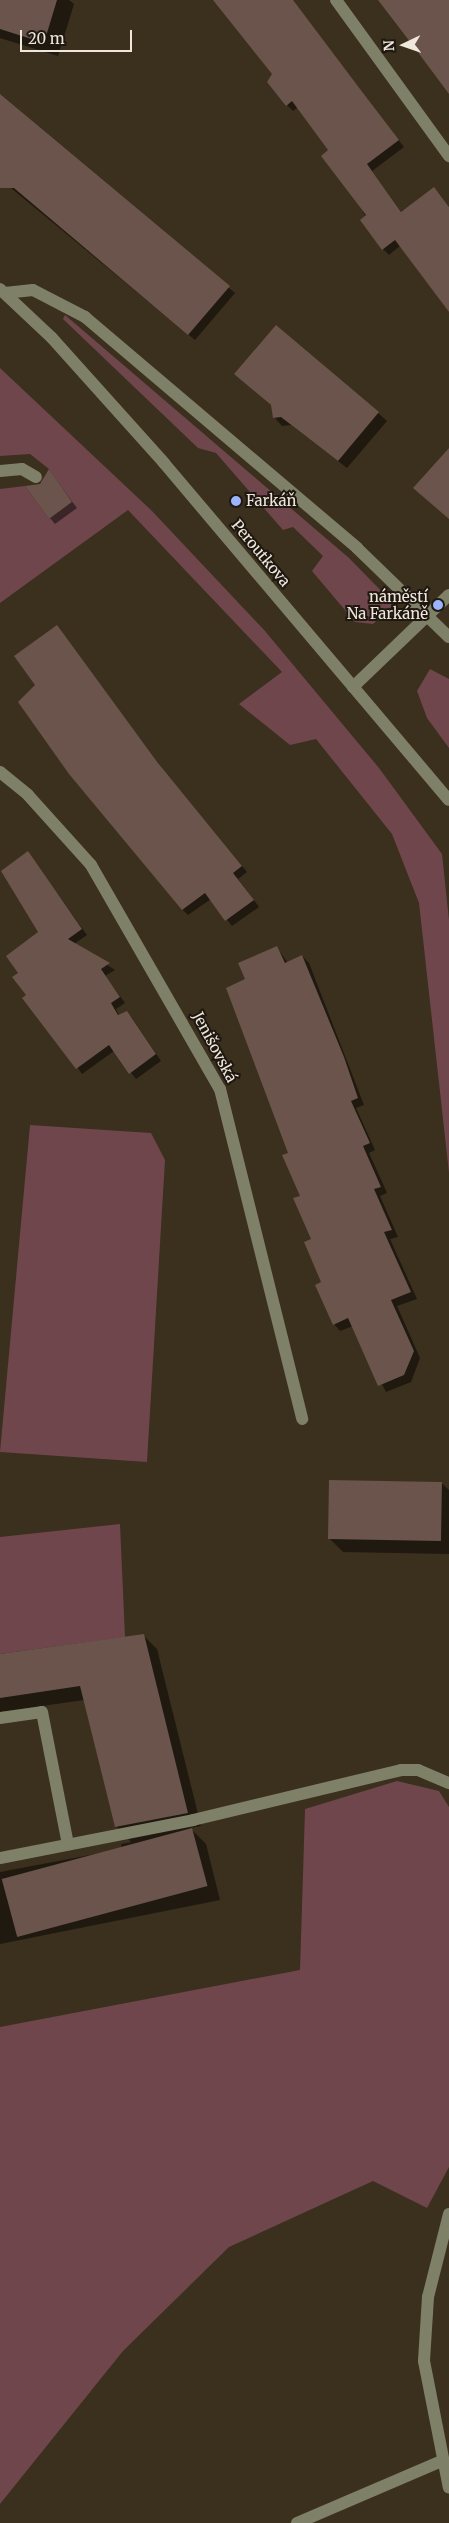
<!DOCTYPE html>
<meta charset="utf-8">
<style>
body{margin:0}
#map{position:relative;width:449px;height:2523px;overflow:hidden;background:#3b2f1e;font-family:Merriweather,serif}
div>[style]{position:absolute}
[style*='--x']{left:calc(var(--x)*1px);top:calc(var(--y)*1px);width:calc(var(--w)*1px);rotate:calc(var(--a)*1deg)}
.green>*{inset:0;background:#6f464c}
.shadow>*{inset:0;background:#0007}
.building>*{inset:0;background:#6a544b;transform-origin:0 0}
.minor>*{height:12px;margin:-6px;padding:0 6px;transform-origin:6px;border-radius:6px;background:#7f8068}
.dots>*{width:14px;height:14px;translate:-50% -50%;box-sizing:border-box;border:2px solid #1e1811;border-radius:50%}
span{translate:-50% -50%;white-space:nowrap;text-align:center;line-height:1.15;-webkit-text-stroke:4px #1e1811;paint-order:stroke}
.poi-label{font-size:15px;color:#efe7dc}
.left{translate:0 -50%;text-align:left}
.right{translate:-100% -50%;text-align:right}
.street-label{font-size:15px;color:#efe7dc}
.north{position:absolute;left:379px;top:20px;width:50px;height:50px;-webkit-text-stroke:4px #1e1811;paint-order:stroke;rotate:267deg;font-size:14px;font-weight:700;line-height:20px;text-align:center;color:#efe7dc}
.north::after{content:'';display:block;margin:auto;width:18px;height:22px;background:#efe7dc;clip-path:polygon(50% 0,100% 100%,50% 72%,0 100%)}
.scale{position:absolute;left:20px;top:30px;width:112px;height:22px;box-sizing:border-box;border:2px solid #efe7dc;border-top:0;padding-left:6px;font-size:15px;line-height:18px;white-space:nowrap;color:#efe7dc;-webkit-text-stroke:4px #1e1811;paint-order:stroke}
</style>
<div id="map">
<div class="green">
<div style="clip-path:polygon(65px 315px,349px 558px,394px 604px,373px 624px,355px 622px,312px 571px,323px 556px,293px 527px,283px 530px,216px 453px,198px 448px,63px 319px)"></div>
<div style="clip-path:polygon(0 368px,152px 511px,265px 631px,379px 768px,442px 854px,449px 920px,449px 1173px,419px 903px,392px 834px,316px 739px,290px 745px,239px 704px,282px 672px,128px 510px,0 603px,0 489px,25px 486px,49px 519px,72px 502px,49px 469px,30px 454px,0 456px)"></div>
<div style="clip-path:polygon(430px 669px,449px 679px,449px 748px,427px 718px,417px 691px)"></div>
<div style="clip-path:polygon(30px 1125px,151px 1133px,165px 1160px,147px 1462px,0 1452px)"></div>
<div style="clip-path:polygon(120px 1524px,125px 1637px,0 1654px,0 1537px)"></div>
<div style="clip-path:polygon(397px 1781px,439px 1791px,449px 1807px,449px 2167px,427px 2208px,373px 2181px,229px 2247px,123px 2351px,0 2504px,0 2027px,300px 1970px,305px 1809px)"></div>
</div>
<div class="shadow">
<div style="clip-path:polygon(0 0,69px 0,74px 4px,58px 56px,0 38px)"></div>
<div style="clip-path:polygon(214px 0,290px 0,404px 147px,372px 171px,402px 213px,434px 189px,440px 195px,449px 207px,449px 309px,401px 245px,389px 255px,383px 249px,330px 150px,298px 107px,293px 111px,287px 105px,275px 77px)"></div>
<div style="clip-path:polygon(0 95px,235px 293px,195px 340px,0 179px)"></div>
<div style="clip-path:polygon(244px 382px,378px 413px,387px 421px,347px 468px,291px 425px,282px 426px,274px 417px,272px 406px)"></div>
<div style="clip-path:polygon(49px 471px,77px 508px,55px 524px,50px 518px)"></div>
<div style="clip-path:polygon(62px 633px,164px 771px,247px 872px,238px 879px,259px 907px,232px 926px,211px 899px,188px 915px,183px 910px,36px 685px)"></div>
<div style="clip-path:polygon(28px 853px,87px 935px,74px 944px,115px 970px,105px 976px,125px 1003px,116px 1009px,119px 1015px,126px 1012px,132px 1018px,161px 1061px,136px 1079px,114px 1051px,82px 1074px,28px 996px,20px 973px,40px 932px)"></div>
<div style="clip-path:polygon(277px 948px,288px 963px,302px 956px,309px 963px,364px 1105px,356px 1108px,375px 1150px,369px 1153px,387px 1193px,380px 1196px,398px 1237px,390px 1239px,417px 1299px,397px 1306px,420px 1358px,411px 1382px,386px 1392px,353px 1326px,340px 1331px,334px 1324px,247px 979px)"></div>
<div style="clip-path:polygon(441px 1483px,449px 1490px,449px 1554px,343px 1552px,329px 1538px)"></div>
<div style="clip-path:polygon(144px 1636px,157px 1649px,201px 1826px,190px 1828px,206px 1844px,220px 1900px,0 1944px,0 1872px,122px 1849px,121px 1844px,131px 1842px,116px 1826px,84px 1700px,0 1712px,0 1655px)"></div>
</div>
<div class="building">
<div style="clip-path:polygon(0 0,57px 0,44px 43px,0 29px)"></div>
<div style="clip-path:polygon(213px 0,293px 0,360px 89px,399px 140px,367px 164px,401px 212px,434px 187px,449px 207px,449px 312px,395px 240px,382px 250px,360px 220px,366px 215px,321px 156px,328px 150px,292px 101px,286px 106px,267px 82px,272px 74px)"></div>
<div style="clip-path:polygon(378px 0,449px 0,449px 94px,414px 47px)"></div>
<div style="clip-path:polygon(0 94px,230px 286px,188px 335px,14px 188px,0 188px)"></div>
<div style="clip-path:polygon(276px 325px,379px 412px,338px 461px,281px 417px,273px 418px,271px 405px,234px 374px)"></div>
<div style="clip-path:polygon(449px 448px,449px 519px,413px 488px)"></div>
<div style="clip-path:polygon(49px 469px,72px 502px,49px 519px,25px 486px,40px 484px)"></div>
<div style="clip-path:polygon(57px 625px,158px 763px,242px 866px,233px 873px,254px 900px,225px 921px,205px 893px,182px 910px,69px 774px,18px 702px,35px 685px,14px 656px)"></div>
<div style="clip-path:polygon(28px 851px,82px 929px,68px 939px,110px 963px,101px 969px,120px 997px,111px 1003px,118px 1015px,127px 1011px,156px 1054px,129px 1074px,109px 1045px,76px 1069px,22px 998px,26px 995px,12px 977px,18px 973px,6px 956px,38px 932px,1px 871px)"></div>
<div style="clip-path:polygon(277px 946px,285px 963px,302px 955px,344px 1057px,358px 1098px,351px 1101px,370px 1143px,363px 1146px,381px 1187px,374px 1189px,392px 1230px,384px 1232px,411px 1292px,391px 1300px,414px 1351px,404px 1375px,378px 1386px,348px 1318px,333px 1325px,315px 1285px,321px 1282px,304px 1242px,311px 1239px,293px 1198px,300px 1196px,282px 1155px,288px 1153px,226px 988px,245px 979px,238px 963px)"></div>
<div style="left:329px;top:1480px;width:113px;height:59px;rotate:1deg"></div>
<div style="clip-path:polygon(144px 1634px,188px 1813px,115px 1827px,80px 1686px,0 1698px,0 1654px)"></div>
<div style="left:192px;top:1828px;width:60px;height:197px;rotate:75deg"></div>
</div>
<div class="minor">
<div style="--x:336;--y:0;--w:193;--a:54.1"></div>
<div style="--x:0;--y:289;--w:71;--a:43.3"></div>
<div style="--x:52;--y:338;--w:168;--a:48.1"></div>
<div style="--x:164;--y:463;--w:441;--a:49.8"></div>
<div style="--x:5;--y:293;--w:28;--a:-6"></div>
<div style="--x:33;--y:290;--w:59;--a:27.4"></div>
<div style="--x:85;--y:317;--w:357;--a:40.3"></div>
<div style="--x:357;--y:548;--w:128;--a:44.1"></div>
<div style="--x:0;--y:471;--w:22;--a:-5"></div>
<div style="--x:22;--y:469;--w:16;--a:30"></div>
<div style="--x:353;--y:687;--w:133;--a:-43.8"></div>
<div style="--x:0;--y:772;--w:36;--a:39"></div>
<div style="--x:28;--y:795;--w:94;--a:48"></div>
<div style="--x:91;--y:865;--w:258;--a:60.1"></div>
<div style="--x:220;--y:1089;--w:340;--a:76"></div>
<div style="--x:0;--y:1718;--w:42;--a:-8.1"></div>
<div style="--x:42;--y:1712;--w:135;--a:78.9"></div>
<div style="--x:0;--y:1858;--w:197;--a:-11.1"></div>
<div style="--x:193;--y:1820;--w:214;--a:-13.5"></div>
<div style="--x:401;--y:1770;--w:17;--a:0"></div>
<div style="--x:418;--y:1770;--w:34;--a:23"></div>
<div style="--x:449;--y:2214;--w:86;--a:104.2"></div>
<div style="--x:428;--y:2297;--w:64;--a:93.6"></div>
<div style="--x:424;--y:2361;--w:129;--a:78.9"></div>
<div style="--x:297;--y:2523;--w:158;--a:-23.2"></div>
</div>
<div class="dots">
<div style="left:236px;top:501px;background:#9cb4fd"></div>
<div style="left:438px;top:605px;background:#9cb4fd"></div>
</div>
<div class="poi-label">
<span class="left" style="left:246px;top:501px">Farkáň</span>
<span class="right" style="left:428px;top:605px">náměstí<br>Na Farkáně</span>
</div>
<div class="street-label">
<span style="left:261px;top:553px;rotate:50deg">Peroutkova</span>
<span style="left:215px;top:1047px;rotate:62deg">Jenišovská</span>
</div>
<div class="north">N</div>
<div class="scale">20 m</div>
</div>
